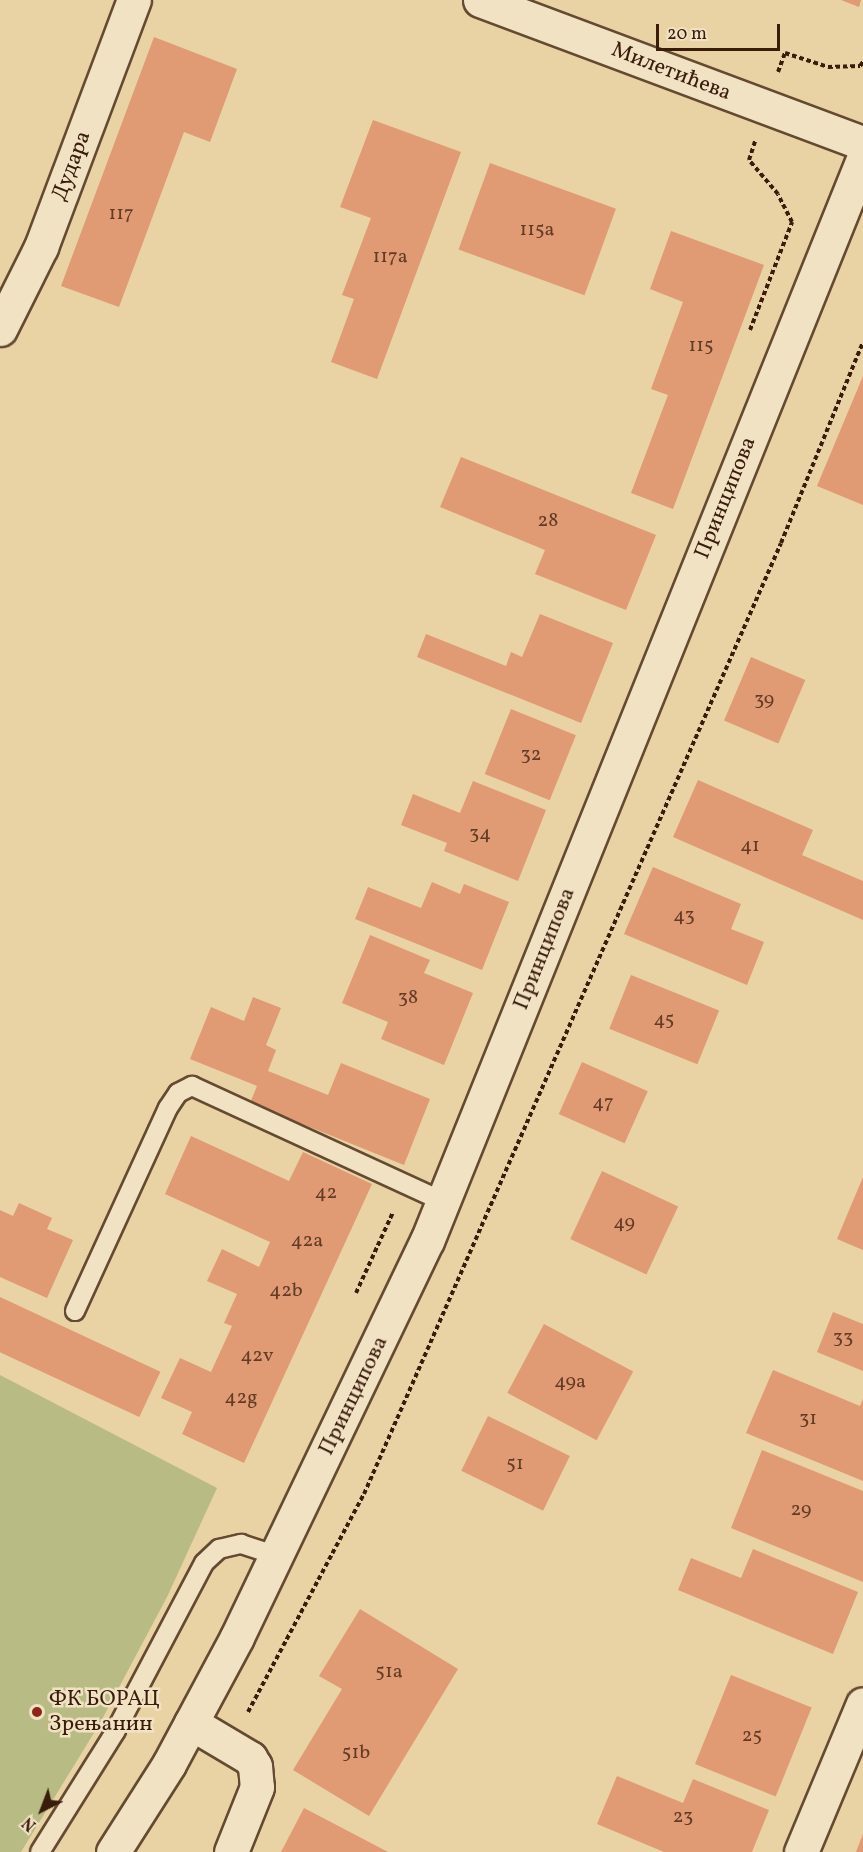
<!DOCTYPE html>
<meta charset="utf-8">
<style>
body{margin:0}
#map{position:relative;width:863px;height:1852px;overflow:hidden;background:#e9d2a3;font-family:Vollkorn,serif}
div>[style]{position:absolute}
[style*='--x']{left:calc(var(--x)*1px);top:calc(var(--y)*1px);width:calc(var(--w)*1px);rotate:calc(var(--a)*1deg)}
.green>*{inset:0;background:#b8bb84}
.building>*{inset:0;background:#e09a74;transform-origin:0 0}
.path>*{height:4px;margin-top:-2px;transform-origin:0;background:repeating-linear-gradient(90deg,#391c0c 0 4.5px,transparent 0 7.5px)}
.roads{filter:drop-shadow(2px 0 #654a32) drop-shadow(-2px 0 #654a32) drop-shadow(0 2px #654a32) drop-shadow(0 -2px #654a32)}
.service>*{height:18px;margin:-9px;padding:0 9px;transform-origin:9px;border-radius:9px;background:#f1e2c3}
.minor>*{height:33px;margin:-16.5px;padding:0 16.5px;transform-origin:16.5px;border-radius:16.5px;background:#f1e2c3}
.tertiary>*{height:33px;margin:-16.5px;padding:0 16.5px;transform-origin:16.5px;border-radius:16.5px;background:#f1e2c3}
.secondary>*{height:33px;margin:-16.5px;padding:0 16.5px;transform-origin:16.5px;border-radius:16.5px;background:#f1e2c3}
.dots>*{width:16px;height:16px;translate:-50% -50%;box-sizing:border-box;border:3px solid #f1e2c3;border-radius:50%}
span{translate:-50% -50%;white-space:nowrap;text-align:center;line-height:1.15;-webkit-text-stroke:5px #f1e2c3;paint-order:stroke}
.number-label{font-size:20px;color:#633c26}
.number-label span{-webkit-text-stroke-width:0}
.street-label{font-size:22px;color:#391c0c}
.poi-label{font-size:22px;color:#391c0c}
.left{translate:0 -50%;text-align:left}
.north{position:absolute;left:12px;top:1780px;width:60px;height:60px;-webkit-text-stroke:4px #f1e2c3;paint-order:stroke;rotate:222deg;font-size:16px;font-weight:700;line-height:24px;text-align:center;color:#391c0c}
.north::after{content:'';display:block;margin:auto;width:21px;height:27px;background:#391c0c;clip-path:polygon(50% 0,100% 100%,50% 72%,0 100%)}
.scale{position:absolute;left:656px;top:24px;width:124px;height:27px;box-sizing:border-box;border:3px solid #391c0c;border-top:0;padding-left:8px;font-size:18px;line-height:21px;white-space:nowrap;color:#391c0c;-webkit-text-stroke:4px #f1e2c3;paint-order:stroke}
</style>
<div id="map">
<div class="green">
<div style="clip-path:polygon(0 1375px,217px 1488px,167px 1597px,100px 1723px,21px 1852px,0 1852px)"></div>
</div>
<div class="building">
<div style="clip-path:polygon(841px 0,861px 0,859px 7px)"></div>
<div style="clip-path:polygon(154px 37px,237px 69px,210px 142px,184px 132px,119px 307px,61px 286px)"></div>
<div style="clip-path:polygon(373px 120px,461px 152px,377px 379px,331px 362px,354px 299px,342px 295px,371px 218px,340px 207px)"></div>
<div style="left:490px;top:163px;width:134px;height:92px;rotate:20deg"></div>
<div style="clip-path:polygon(671px 231px,764px 265px,673px 509px,631px 493px,668px 395px,651px 389px,683px 302px,650px 289px)"></div>
<div style="clip-path:polygon(863px 376px,863px 505px,817px 486px)"></div>
<div style="clip-path:polygon(461px 457px,656px 535px,626px 610px,535px 574px,545px 550px,440px 507px)"></div>
<div style="clip-path:polygon(540px 614px,613px 643px,581px 723px,417px 657px,426px 634px,506px 666px,511px 652px,522px 657px)"></div>
<div style="left:751px;top:657px;width:59px;height:69px;rotate:23deg"></div>
<div style="left:511px;top:709px;width:70px;height:70px;rotate:22deg"></div>
<div style="clip-path:polygon(698px 780px,813px 830px,802px 855px,863px 881px,863px 920px,673px 837px)"></div>
<div style="clip-path:polygon(473px 781px,546px 810px,518px 881px,444px 851px,447px 843px,401px 825px,413px 794px,460px 813px)"></div>
<div style="clip-path:polygon(653px 867px,741px 904px,731px 929px,764px 942px,747px 985px,624px 934px)"></div>
<div style="clip-path:polygon(432px 882px,460px 894px,464px 884px,509px 902px,482px 970px,355px 919px,368px 887px,421px 908px)"></div>
<div style="clip-path:polygon(370px 935px,430px 960px,424px 973px,473px 993px,444px 1065px,381px 1039px,388px 1022px,342px 1003px)"></div>
<div style="left:631px;top:975px;width:95px;height:58px;rotate:22deg"></div>
<div style="clip-path:polygon(253px 997px,281px 1008px,266px 1045px,276px 1050px,268px 1071px,328px 1095px,341px 1063px,430px 1099px,404px 1165px,250px 1103px,257px 1086px,190px 1059px,211px 1007px,244px 1021px)"></div>
<div style="left:582px;top:1062px;width:72px;height:57px;rotate:24deg"></div>
<div style="clip-path:polygon(191px 1136px,289px 1181px,303px 1152px,372px 1184px,244px 1463px,182px 1434px,192px 1412px,161px 1398px,180px 1358px,211px 1372px,232px 1326px,224px 1323px,237px 1294px,207px 1281px,222px 1249px,259px 1267px,270px 1242px,165px 1194px)"></div>
<div style="left:602px;top:1171px;width:84px;height:75px;rotate:25deg"></div>
<div style="clip-path:polygon(863px 1177px,863px 1250px,837px 1239px)"></div>
<div style="clip-path:polygon(19px 1203px,52px 1218px,47px 1229px,73px 1240px,47px 1298px,0 1277px,0 1210px,13px 1216px)"></div>
<div style="left:0;top:1297px;width:177px;height:50px;rotate:25deg"></div>
<div style="clip-path:polygon(833px 1312px,863px 1324px,863px 1371px,817px 1352px)"></div>
<div style="left:544px;top:1324px;width:101px;height:78px;rotate:28deg"></div>
<div style="clip-path:polygon(773px 1370px,860px 1406px,863px 1399px,863px 1481px,746px 1433px)"></div>
<div style="left:488px;top:1416px;width:91px;height:61px;rotate:26deg"></div>
<div style="clip-path:polygon(762px 1450px,863px 1491px,863px 1582px,731px 1528px)"></div>
<div style="clip-path:polygon(753px 1549px,858px 1592px,833px 1654px,678px 1590px,691px 1558px,741px 1578px)"></div>
<div style="clip-path:polygon(360px 1609px,458px 1669px,369px 1816px,293px 1770px,342px 1689px,319px 1676px)"></div>
<div style="left:731px;top:1675px;width:87px;height:96px;rotate:22deg"></div>
<div style="clip-path:polygon(617px 1776px,683px 1803px,693px 1779px,769px 1810px,752px 1852px,664px 1852px,597px 1824px)"></div>
<div style="clip-path:polygon(304px 1808px,388px 1852px,281px 1852px)"></div>
<div style="clip-path:polygon(863px 1834px,863px 1852px,856px 1852px)"></div>
</div>
<div class="path">
<div style="--x:778;--y:72;--w:20;--a:-70"></div>
<div style="--x:785;--y:53;--w:45;--a:18"></div>
<div style="--x:828;--y:67;--w:32;--a:-2"></div>
<div style="--x:860;--y:66;--w:5;--a:-53"></div>
<div style="--x:750;--y:330;--w:116;--a:-68.7"></div>
<div style="--x:792;--y:222;--w:31;--a:-117"></div>
<div style="--x:778;--y:194;--w:45;--a:-130.5"></div>
<div style="--x:749;--y:160;--w:20;--a:-72"></div>
<div style="--x:356;--y:1293;--w:89;--a:-65.4"></div>
<div style="--x:248;--y:1712;--w:247;--a:-62"></div>
<div style="--x:364;--y:1494;--w:1038;--a:-66.32"></div>
<div style="--x:781;--y:543;--w:217;--a:-67.8"></div>
</div>
<div class="roads">
<div class="service">
<div style="--x:75;--y:1311;--w:223;--a:-65.4"></div>
<div style="--x:168;--y:1108;--w:18;--a:-56"></div>
<div style="--x:178;--y:1093;--w:16;--a:-27"></div>
<div style="--x:192;--y:1086;--w:277;--a:24.7"></div>
<div style="--x:40;--y:1852;--w:142;--a:-58"></div>
<div style="--x:115;--y:1732;--w:191;--a:-62.2"></div>
<div style="--x:204;--y:1563;--w:21;--a:-43"></div>
<div style="--x:219;--y:1549;--w:23;--a:-13"></div>
<div style="--x:241;--y:1544;--w:38;--a:18"></div>
</div>
<div class="minor">
<div style="--x:0;--y:329;--w:92;--a:-63.4"></div>
<div style="--x:41;--y:247;--w:264;--a:-69.4"></div>
<div style="--x:191;--y:1723;--w:69;--a:30.7"></div>
<div style="--x:250;--y:1758;--w:9;--a:58"></div>
<div style="--x:255;--y:1766;--w:21;--a:85"></div>
<div style="--x:257;--y:1787;--w:70;--a:111.8"></div>
<div style="--x:801;--y:1852;--w:160;--a:-67.3"></div>
</div>
<div class="tertiary">
<div style="--x:113;--y:1852;--w:104;--a:-57.5"></div>
<div style="--x:169;--y:1764;--w:144;--a:-61.8"></div>
<div style="--x:237;--y:1637;--w:439;--a:-64.4"></div>
<div style="--x:427;--y:1241;--w:1167;--a:-68.05"></div>
</div>
<div class="secondary">
<div style="--x:480;--y:0;--w:409;--a:20.5"></div>
</div>
</div>
<div class="dots">
<div style="left:37px;top:1712px;background:#8f2418"></div>
</div>
<div class="number-label">
<span style="left:121px;top:214px">117</span>
<span style="left:537px;top:230px">115a</span>
<span style="left:390px;top:257px">117a</span>
<span style="left:701px;top:346px">115</span>
<span style="left:548px;top:521px">28</span>
<span style="left:764px;top:700px">39</span>
<span style="left:531px;top:755px">32</span>
<span style="left:480px;top:834px">34</span>
<span style="left:750px;top:846px">41</span>
<span style="left:684px;top:916px">43</span>
<span style="left:408px;top:998px">38</span>
<span style="left:664px;top:1020px">45</span>
<span style="left:603px;top:1103px">47</span>
<span style="left:326px;top:1193px">42</span>
<span style="left:624px;top:1223px">49</span>
<span style="left:307px;top:1241px">42a</span>
<span style="left:286px;top:1291px">42b</span>
<span style="left:843px;top:1338px">33</span>
<span style="left:257px;top:1356px">42v</span>
<span style="left:570px;top:1382px">49a</span>
<span style="left:241px;top:1398px">42g</span>
<span style="left:808px;top:1419px">31</span>
<span style="left:515px;top:1464px">51</span>
<span style="left:801px;top:1510px">29</span>
<span style="left:389px;top:1672px">51a</span>
<span style="left:752px;top:1736px">25</span>
<span style="left:356px;top:1753px">51b</span>
<span style="left:683px;top:1817px">23</span>
</div>
<div class="street-label">
<span style="left:671px;top:72px;rotate:21deg">Милетићева</span>
<span style="left:72px;top:166px;rotate:-69deg">Дудара</span>
<span style="left:726px;top:498px;rotate:-68deg">Принципова</span>
<span style="left:545px;top:949px;rotate:-68deg">Принципова</span>
<span style="left:354px;top:1396px;rotate:-64deg">Принципова</span>
</div>
<div class="poi-label">
<span class="left" style="left:49px;top:1712px">ФК БОРАЦ<br>Зрењанин</span>
</div>
<div class="north">N</div>
<div class="scale">20 m</div>
</div>
